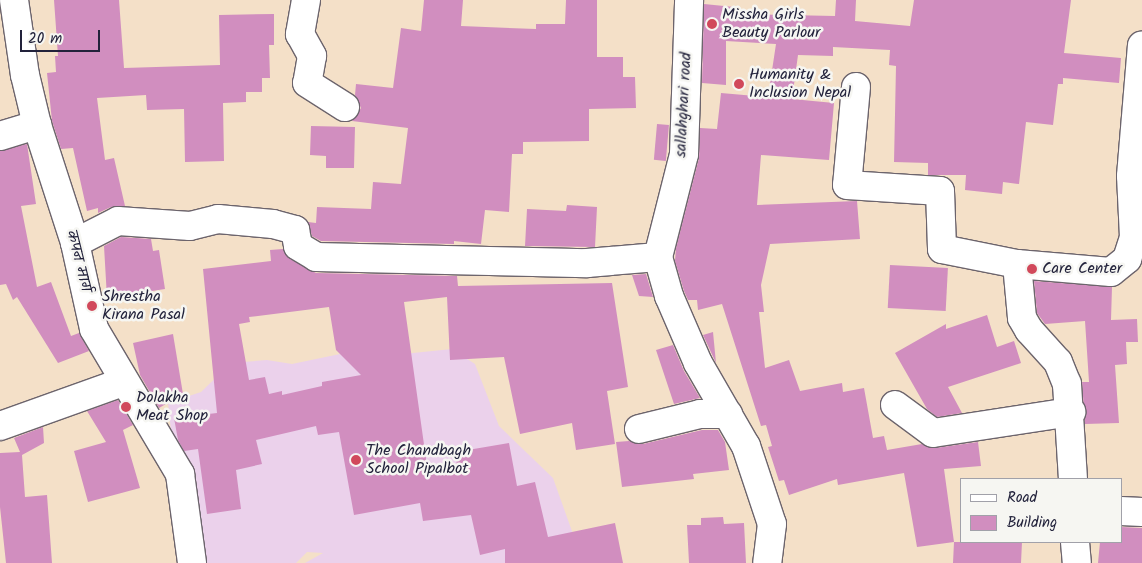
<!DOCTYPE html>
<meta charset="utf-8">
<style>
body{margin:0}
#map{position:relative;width:1142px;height:563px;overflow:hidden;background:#f4e0c8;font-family:Kalam,"Playpen Sans Deva",sans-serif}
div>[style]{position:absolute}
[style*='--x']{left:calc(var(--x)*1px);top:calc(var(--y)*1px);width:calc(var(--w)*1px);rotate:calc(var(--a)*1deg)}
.built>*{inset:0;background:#ebd1eb}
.building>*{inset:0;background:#d18ebf;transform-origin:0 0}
.roads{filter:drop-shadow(1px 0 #6c646c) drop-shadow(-1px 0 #6c646c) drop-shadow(0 1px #6c646c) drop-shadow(0 -1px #6c646c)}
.minor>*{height:28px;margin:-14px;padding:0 14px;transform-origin:14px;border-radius:14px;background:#fff}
.dots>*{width:14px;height:14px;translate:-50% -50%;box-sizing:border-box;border:2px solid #f6f6f2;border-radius:50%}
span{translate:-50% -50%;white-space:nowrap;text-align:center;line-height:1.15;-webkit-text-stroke:5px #f6f6f2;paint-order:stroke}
.poi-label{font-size:16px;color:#22223b}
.left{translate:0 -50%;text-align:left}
.street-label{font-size:16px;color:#22223b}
.legend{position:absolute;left:960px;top:478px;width:162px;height:65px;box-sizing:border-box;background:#f6f6f2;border:1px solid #a1a1a9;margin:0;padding:6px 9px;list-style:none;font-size:15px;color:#22223b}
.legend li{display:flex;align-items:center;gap:10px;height:25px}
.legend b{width:25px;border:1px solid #a1a1a9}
.scale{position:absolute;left:20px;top:30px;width:80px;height:22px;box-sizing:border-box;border:2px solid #22223b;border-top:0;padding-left:6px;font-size:15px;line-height:18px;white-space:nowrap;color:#22223b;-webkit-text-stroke:4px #f6f6f2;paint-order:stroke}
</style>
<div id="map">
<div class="built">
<div style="clip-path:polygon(452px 349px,475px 364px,499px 426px,553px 478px,573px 534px,574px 563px,305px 563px,323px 553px,307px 552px,296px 563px,185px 563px,168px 403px,201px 392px,231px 363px,267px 360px,292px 364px,340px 354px,364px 358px)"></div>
</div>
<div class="building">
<div style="clip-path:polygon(54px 0,119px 0,124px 68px,220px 65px,219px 15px,274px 14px,274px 45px,269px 45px,270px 78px,262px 78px,262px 92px,246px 92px,246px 102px,223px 103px,224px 161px,185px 162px,184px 109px,147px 110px,146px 95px,97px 98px,105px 160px,114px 158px,125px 206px,111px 207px,98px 213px,98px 208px,87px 211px,73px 148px,61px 149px,52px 121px,47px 73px,56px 72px,55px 56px,58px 56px)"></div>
<div style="clip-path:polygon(424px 0,463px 0,461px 26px,536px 29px,536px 24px,565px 24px,566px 0,597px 0,597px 57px,623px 57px,623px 77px,635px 77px,636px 108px,589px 109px,589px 141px,523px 142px,523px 154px,512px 154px,509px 212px,485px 210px,481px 244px,454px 241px,454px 244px,321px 241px,312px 236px,308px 222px,316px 223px,317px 207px,371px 209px,373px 182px,401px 184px,408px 128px,352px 121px,361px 108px,355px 95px,356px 84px,393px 88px,401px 28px,421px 31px)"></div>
<div style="clip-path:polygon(836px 0,856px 0,855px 21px,910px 26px,914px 0,1071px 0,1064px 53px,1121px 58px,1119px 83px,1063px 78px,1063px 84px,1058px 84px,1053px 125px,1026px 122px,1019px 184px,1003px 182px,1002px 194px,965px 190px,966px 175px,928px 175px,928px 163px,894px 162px,896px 66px,889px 65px,890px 50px,833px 47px,833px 56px,798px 55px,792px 99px,834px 103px,829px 160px,761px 155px,757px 205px,857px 201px,860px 239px,770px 244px,761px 285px,764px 312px,759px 312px,765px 368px,789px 360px,800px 391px,842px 383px,843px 392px,864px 388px,873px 438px,884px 436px,887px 450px,922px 444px,935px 448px,978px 442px,981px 466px,944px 469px,954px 542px,1022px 542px,1021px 563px,953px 563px,954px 542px,917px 547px,904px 473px,838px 485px,837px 479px,789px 495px,784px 480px,779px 481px,768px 447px,772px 446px,766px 425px,761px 426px,722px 304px,698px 310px,697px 300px,688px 300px,684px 291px,675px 261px,676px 248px,699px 158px,700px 128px,717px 129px,721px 93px,768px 97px,776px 44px,726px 41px,726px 85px,702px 83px,704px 4px,734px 7px,734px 14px,835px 16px)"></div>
<div style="left:657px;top:124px;width:12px;height:36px;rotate:5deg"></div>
<div style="clip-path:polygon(311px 126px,355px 127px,354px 168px,326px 168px,326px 156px,310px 155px)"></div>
<div style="clip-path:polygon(27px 144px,36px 204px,21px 206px,37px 287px,51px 282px,71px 336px,79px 333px,89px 351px,58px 363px,17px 297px,13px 300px,6px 284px,0 285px,0 151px)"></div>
<div style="clip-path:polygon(567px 205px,597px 207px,595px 247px,525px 246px,527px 209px,566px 211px)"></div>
<div style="clip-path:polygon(121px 237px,151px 239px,153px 251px,159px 250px,165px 289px,107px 298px,104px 246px)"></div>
<div style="clip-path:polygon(evenodd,283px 249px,290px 259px,316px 273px,457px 276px,458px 286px,612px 283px,628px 387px,607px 391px,615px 444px,576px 450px,572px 423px,520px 434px,504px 357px,450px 360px,447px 297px,404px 302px,428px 473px,457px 470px,456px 452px,509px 443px,517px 486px,535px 482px,548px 537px,615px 523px,623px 563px,505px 563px,505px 549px,480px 555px,471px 515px,423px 521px,420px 503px,354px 515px,339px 432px,318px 435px,316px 426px,256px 440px,262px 464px,236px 470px,241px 509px,207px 514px,198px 449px,184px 451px,178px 440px,174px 418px,217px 413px,203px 269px,271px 261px,270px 250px,283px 249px,329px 307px,336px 350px,361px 375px,322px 382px,322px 386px,282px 395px,282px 391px,269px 394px,265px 377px,249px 380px,239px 324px,250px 322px,249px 317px,329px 307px)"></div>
<div style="left:890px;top:265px;width:58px;height:43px;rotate:3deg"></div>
<div style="clip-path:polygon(646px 274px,653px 297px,639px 296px,632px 275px)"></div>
<div style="clip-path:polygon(1034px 281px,1112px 287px,1111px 320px,1137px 319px,1138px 342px,1126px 342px,1127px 364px,1115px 365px,1119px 423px,1085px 424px,1082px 382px,1089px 382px,1085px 321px,1045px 324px,1037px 313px)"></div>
<div style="clip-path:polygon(987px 315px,997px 347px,1014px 341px,1021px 363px,948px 387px,962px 413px,937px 417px,927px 409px,895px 353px,946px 324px,946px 329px)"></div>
<div style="clip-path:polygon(713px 332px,716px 363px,703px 335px)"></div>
<div style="clip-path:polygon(173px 334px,183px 394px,159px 408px,140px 375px,133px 343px)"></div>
<div style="clip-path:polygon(673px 345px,684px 371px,700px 398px,674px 404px,656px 350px)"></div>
<div style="clip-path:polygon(118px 400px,133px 425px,123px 430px,140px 488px,88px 502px,74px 451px,106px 442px,87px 411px)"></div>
<div style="clip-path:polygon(43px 427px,44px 443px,22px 455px,25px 497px,47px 495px,52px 563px,6px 563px,0 507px,0 453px,20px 452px,14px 438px)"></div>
<div style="clip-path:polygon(702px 430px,718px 430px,725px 442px,729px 470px,693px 474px,694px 479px,622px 487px,616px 442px,629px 441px,643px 444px)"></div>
<div style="clip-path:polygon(723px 517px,724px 524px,744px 523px,746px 563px,689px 563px,687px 525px,701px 525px,701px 518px)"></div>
<div style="clip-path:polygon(1121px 527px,1142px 528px,1142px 563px,1098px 563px,1100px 542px,1121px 542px)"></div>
</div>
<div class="roads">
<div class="minor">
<div style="--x:14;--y:0;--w:76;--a:81.7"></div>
<div style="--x:25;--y:75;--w:51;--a:76.5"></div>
<div style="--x:37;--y:125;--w:124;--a:72.1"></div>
<div style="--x:75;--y:243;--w:88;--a:77.5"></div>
<div style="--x:94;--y:329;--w:169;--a:59.3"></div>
<div style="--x:180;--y:474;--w:90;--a:82.3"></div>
<div style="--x:306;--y:0;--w:35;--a:100"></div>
<div style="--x:300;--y:34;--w:25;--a:61"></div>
<div style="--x:312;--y:56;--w:27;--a:100"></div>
<div style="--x:307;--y:83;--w:45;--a:32.3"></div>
<div style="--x:856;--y:87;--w:98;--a:95.2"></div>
<div style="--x:847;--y:185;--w:93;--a:3.7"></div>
<div style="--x:940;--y:191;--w:58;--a:88"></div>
<div style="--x:942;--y:249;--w:76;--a:11.3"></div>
<div style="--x:1017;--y:264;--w:94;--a:4.9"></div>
<div style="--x:1111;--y:272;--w:21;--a:-39"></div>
<div style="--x:1127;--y:259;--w:23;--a:-72"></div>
<div style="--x:1134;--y:237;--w:61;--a:-92.8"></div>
<div style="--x:1131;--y:176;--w:131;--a:-85.2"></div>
<div style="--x:0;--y:136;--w:39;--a:-17"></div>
<div style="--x:75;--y:243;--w:48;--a:-27.1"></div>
<div style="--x:118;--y:221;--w:72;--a:4"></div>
<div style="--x:190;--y:226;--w:29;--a:-14"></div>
<div style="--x:218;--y:219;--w:55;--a:5.2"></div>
<div style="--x:273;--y:224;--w:23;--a:15"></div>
<div style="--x:295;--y:230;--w:16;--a:79"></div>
<div style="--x:298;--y:246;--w:21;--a:31"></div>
<div style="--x:316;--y:257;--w:271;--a:1.3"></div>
<div style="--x:587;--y:263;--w:71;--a:-4.8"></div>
<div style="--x:658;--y:257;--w:106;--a:-75.8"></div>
<div style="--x:684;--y:154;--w:154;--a:-88.1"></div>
<div style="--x:658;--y:257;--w:41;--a:74.2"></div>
<div style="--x:669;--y:296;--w:73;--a:66.6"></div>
<div style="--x:698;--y:363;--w:96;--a:60"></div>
<div style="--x:746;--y:446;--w:82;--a:71.6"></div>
<div style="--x:772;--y:524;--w:39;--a:97"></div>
<div style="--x:1017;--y:264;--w:54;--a:84.7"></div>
<div style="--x:1022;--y:318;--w:14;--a:60"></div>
<div style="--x:1029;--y:330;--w:43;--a:47.8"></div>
<div style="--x:1058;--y:362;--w:24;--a:68"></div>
<div style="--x:1067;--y:384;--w:95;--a:86.4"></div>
<div style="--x:895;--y:405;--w:47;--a:36.4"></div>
<div style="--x:933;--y:433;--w:140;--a:-8.7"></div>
<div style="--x:0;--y:426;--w:131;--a:-19.7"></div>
<div style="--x:639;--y:429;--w:63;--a:-13.8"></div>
<div style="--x:700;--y:414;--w:28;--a:0"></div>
<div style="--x:1121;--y:511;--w:21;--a:3"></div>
<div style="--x:1075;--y:542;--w:21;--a:85"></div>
</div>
</div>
<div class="dots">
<div style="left:712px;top:24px;background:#d1495b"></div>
<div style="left:739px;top:84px;background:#d1495b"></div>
<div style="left:1032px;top:269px;background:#d1495b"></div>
<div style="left:92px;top:306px;background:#d1495b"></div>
<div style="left:126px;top:407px;background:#d1495b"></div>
<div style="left:356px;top:460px;background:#d1495b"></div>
</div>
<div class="poi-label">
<span class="left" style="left:722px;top:24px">Missha Girls<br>Beauty Parlour</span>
<span class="left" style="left:749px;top:84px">Humanity &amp;<br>Inclusion Nepal</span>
<span class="left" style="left:1042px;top:269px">Care Center</span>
<span class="left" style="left:102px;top:306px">Shrestha<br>Kirana Pasal</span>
<span class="left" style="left:136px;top:407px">Dolakha<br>Meat Shop</span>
<span class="left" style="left:366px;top:460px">The Chandbagh<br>School Pipalbot</span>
</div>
<div class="street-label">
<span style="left:684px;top:105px;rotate:-87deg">sallahghari road</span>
<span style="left:78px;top:261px;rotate:76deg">कपन मार्ग</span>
</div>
<ul class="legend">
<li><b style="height:6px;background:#fff"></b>Road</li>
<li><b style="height:14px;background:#d18ebf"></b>Building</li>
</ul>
<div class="scale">20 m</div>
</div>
